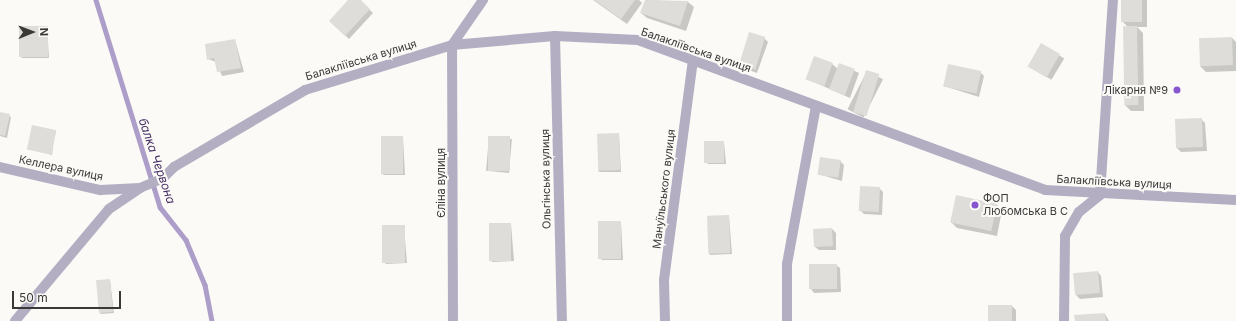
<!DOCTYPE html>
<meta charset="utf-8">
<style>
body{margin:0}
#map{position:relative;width:1236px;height:321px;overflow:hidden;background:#fcfaf7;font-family:Inter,sans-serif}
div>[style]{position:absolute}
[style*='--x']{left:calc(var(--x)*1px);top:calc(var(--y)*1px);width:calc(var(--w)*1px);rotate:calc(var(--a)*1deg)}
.shadow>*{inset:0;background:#0003;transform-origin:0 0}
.stream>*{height:4.5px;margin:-2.25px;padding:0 2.25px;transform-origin:2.25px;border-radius:2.25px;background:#ac9ec9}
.building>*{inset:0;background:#deddd9;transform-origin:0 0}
.minor>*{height:10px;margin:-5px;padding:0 5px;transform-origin:5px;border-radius:5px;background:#b4aec2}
.dots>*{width:11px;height:11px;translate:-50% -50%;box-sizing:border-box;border:2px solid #fcfaf7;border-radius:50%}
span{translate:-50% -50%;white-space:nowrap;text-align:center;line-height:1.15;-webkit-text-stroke:4px #fcfaf7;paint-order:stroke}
.street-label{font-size:11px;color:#3a3938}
.poi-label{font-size:11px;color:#3a3938}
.right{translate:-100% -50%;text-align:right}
.left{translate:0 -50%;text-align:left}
.water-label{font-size:12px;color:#432e64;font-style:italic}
.north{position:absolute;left:12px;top:12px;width:40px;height:40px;-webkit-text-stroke:3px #fcfaf7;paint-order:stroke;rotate:89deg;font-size:11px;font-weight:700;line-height:16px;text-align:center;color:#3a3938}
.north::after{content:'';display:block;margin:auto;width:14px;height:18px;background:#3a3938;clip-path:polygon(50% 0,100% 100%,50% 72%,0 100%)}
.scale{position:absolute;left:12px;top:291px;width:109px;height:18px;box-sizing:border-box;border:2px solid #3a3938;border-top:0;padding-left:5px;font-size:12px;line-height:14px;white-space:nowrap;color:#3a3938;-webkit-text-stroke:3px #fcfaf7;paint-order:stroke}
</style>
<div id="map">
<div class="shadow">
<div style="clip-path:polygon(349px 0,359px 0,373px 13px,349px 39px,330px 21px)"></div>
<div style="clip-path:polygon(593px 0,639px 0,642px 3px,627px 24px)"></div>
<div style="clip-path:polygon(646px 0,688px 2px,694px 7px,686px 31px,647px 18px,641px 13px)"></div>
<div style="clip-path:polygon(1122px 0,1147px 0,1147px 27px,1137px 27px,1143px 33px,1144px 111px,1131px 111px,1125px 105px,1129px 28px,1123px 22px)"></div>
<div style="clip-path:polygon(47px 27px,49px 58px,22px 58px,20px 56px)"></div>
<div style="clip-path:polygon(764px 38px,768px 42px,757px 73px,742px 68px,739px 64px)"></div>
<div style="clip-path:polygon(1232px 38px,1236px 42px,1236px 71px,1206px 72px,1200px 66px)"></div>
<div style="clip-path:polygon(235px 40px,244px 72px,222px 76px,216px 62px,208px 59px)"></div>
<div style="left:1042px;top:45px;width:26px;height:25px;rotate:31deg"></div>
<div style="clip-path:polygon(832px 64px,838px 69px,840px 64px,859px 73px,850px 98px,807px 79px)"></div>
<div style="left:867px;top:71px;width:18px;height:43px;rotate:27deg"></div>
<div style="clip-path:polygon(980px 72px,984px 76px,979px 97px,944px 86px)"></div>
<div style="clip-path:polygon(0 113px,11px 117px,7px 138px,0 136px)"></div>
<div style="clip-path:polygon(1201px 119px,1205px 123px,1207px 151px,1181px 152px,1177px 148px)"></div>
<div style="clip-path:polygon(55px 131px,52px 155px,29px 148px)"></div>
<div style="clip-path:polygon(619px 134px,621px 172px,600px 172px,598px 171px)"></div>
<div style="clip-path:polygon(403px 137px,405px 175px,384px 175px,382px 174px)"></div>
<div style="left:489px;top:137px;width:23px;height:34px;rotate:5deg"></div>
<div style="clip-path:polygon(724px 142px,726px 164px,708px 164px,706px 162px)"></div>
<div style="clip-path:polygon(840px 161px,844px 165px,842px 181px,818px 174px)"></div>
<div style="clip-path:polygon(879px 188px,883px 192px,882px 215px,864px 214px,860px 210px)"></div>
<div style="clip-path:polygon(997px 205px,1002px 210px,997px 236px,957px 228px,951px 222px)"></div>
<div style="clip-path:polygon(729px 216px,732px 254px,710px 255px,709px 253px)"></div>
<div style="clip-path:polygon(621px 222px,623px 260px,602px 260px,600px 258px)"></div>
<div style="clip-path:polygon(511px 224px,514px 261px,492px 262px,491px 260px)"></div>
<div style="clip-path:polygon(404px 226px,407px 263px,386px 264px,384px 262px)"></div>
<div style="clip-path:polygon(832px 229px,836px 233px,836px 250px,819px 250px,815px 247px)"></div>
<div style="clip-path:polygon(836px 265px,840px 268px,841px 292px,814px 293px,811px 289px)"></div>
<div style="clip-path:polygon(1098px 272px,1101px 276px,1103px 297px,1080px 299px,1076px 295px)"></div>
<div style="clip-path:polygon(110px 280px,114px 313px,101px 314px,100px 313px)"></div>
<div style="clip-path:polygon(1012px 306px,1016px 310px,1016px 321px,989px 321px)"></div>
<div style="clip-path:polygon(1105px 314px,1109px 321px,1076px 321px,1076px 316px)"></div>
</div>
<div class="stream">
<div style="--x:96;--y:0;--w:217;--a:72.8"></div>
<div style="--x:160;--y:207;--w:42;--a:51.8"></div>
<div style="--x:186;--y:240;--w:49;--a:67.1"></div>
<div style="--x:205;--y:285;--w:37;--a:79"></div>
</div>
<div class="building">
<div style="clip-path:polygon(348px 0,361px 0,370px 9px,345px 36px,329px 21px)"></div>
<div style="clip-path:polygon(594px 0,635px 0,621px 19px)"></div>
<div style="clip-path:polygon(645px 0,688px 1px,680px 26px,640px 13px)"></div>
<div style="left:1121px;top:0;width:21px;height:22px"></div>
<div style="left:19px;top:26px;width:29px;height:31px"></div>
<div style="left:1137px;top:26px;width:79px;height:14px;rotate:89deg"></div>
<div style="left:749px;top:32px;width:17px;height:34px;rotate:17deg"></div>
<div style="left:1232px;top:37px;width:28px;height:33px;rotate:88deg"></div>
<div style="clip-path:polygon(235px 39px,241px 68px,217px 72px,214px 58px,207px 60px,205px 44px)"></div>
<div style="left:1041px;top:43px;width:22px;height:27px;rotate:30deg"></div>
<div style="left:814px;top:56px;width:20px;height:25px;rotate:20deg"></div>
<div style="left:839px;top:63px;width:17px;height:28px;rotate:21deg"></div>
<div style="left:948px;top:64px;width:34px;height:23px;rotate:12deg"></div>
<div style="left:866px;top:70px;width:14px;height:44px;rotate:17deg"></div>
<div style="clip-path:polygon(0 112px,10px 114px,5px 136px,0 135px)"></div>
<div style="left:1202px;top:118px;width:29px;height:27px;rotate:88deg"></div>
<div style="left:32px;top:125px;width:25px;height:25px;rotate:12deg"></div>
<div style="left:619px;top:133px;width:37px;height:22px;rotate:88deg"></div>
<div style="left:381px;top:136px;width:22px;height:38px"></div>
<div style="left:488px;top:136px;width:22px;height:35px"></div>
<div style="left:704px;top:141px;width:20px;height:22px"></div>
<div style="left:820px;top:157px;width:21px;height:18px;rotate:8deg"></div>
<div style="left:860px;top:186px;width:20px;height:25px;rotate:3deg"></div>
<div style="left:956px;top:195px;width:42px;height:28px;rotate:12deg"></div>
<div style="left:729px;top:215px;width:38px;height:22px;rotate:88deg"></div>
<div style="left:598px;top:221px;width:23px;height:38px"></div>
<div style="left:489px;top:223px;width:22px;height:38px"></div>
<div style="left:382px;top:225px;width:23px;height:38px"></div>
<div style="left:832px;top:228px;width:18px;height:19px;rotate:87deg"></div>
<div style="left:809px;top:264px;width:28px;height:25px"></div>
<div style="left:1098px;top:271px;width:22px;height:25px;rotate:85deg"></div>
<div style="left:110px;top:279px;width:33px;height:14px;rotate:85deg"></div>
<div style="left:988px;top:305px;width:24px;height:16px"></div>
<div style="clip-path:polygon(1105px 313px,1106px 321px,1075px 321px,1074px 315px)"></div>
</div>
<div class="minor">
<div style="--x:555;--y:36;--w:285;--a:88.6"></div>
<div style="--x:0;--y:167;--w:103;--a:13"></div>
<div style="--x:100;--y:190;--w:40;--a:-2.9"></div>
<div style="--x:15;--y:321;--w:146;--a:-50"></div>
<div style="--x:109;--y:209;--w:37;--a:-34"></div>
<div style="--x:140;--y:188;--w:25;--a:-23"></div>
<div style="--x:163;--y:178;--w:16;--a:-45"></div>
<div style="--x:174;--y:167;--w:152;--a:-30.4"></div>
<div style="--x:305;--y:90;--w:154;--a:-17"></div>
<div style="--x:452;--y:45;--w:103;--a:-5"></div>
<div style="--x:555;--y:36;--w:83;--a:2.8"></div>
<div style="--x:638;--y:40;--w:434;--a:20.2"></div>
<div style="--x:1045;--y:190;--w:191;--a:3"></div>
<div style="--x:453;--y:321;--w:276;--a:-90.2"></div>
<div style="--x:452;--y:45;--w:55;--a:-55.4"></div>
<div style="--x:665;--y:321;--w:41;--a:-91.4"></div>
<div style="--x:664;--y:280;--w:221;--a:-82.5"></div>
<div style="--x:787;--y:321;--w:57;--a:-90"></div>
<div style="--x:787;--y:264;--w:161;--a:-79.6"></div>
<div style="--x:1064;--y:321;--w:85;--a:-89.3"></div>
<div style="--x:1065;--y:236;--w:28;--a:-60"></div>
<div style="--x:1079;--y:212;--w:27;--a:-39"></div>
<div style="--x:1100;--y:195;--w:195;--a:-86.2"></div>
</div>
<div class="dots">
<div style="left:1177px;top:90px;background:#8756cf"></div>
<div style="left:975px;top:205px;background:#8756cf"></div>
</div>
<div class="street-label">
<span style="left:696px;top:50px;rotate:19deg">Балакліївська вулиця</span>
<span style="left:361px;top:60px;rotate:-17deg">Балакліївська вулиця</span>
<span style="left:61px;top:168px;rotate:12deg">Келлера вулиця</span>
<span style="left:546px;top:179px;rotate:-91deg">Ольгінська вулиця</span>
<span style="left:1114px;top:182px;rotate:3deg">Балакліївська вулиця</span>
<span style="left:441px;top:183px;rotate:-90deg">Єліна вулиця</span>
<span style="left:664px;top:189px;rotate:-83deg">Мануїльського вулиця</span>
</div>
<div class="poi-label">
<span class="right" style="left:1168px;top:90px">Лікарня №9</span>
<span class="left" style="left:983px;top:205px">ФОП<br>Любомська В С</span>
</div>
<div class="water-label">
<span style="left:157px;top:161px;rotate:71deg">балка Червона</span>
</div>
<div class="north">N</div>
<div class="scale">50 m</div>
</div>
